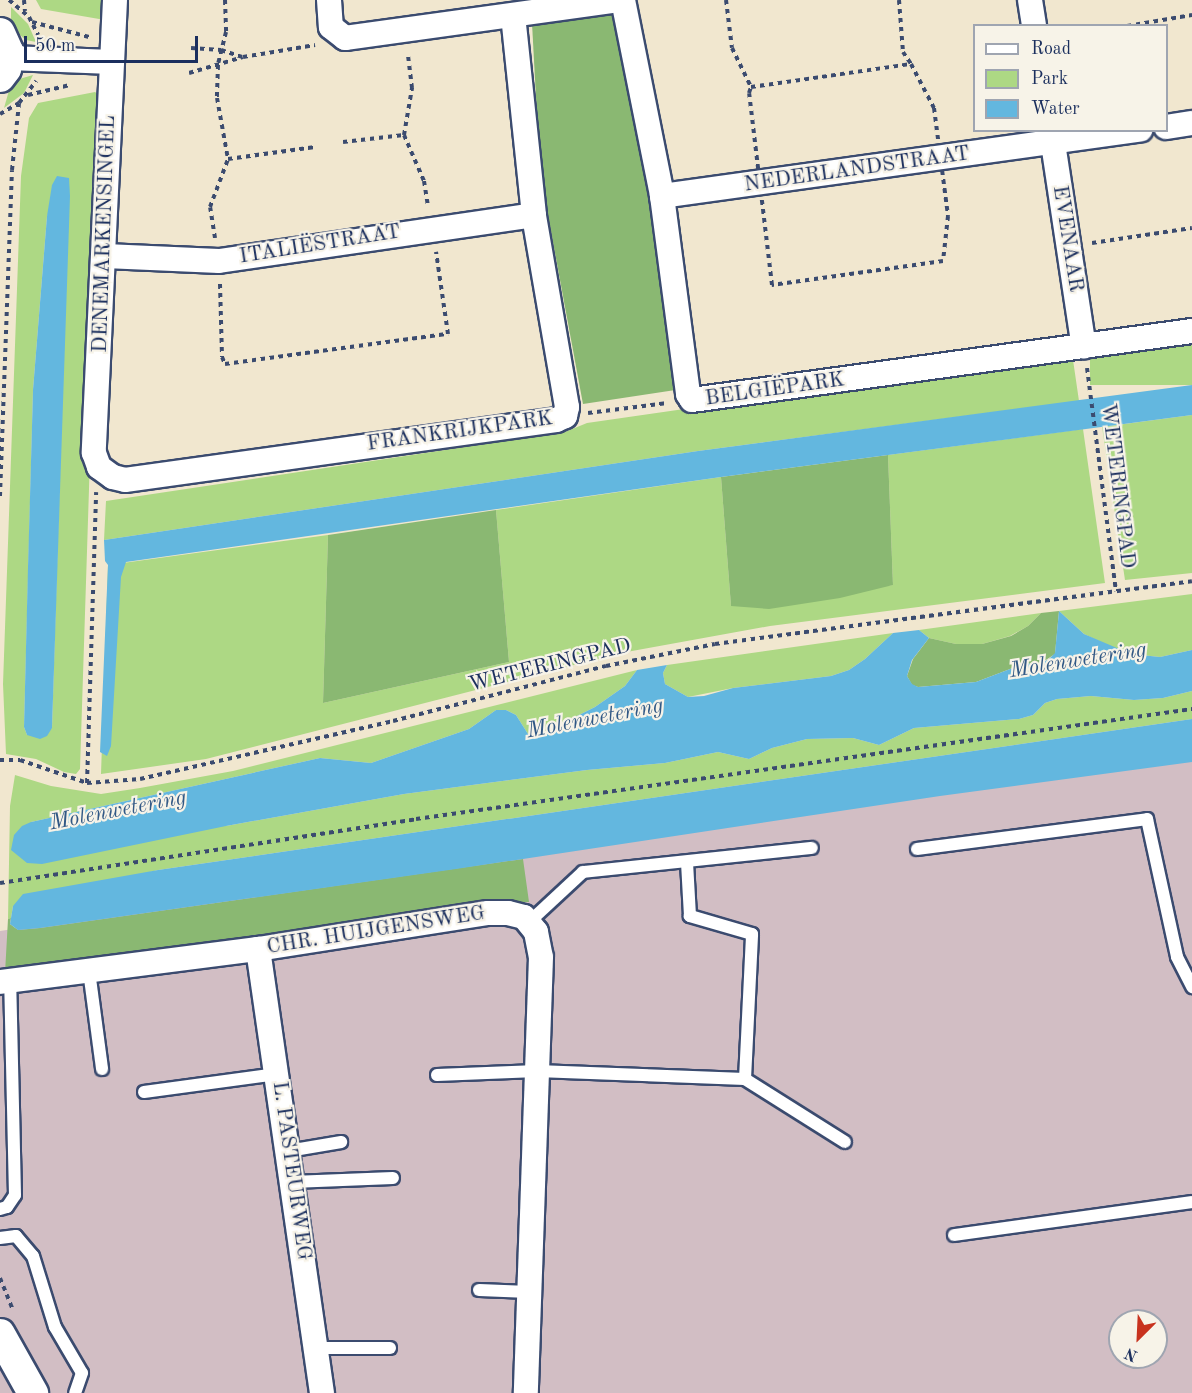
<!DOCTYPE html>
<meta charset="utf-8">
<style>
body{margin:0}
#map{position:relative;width:1192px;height:1393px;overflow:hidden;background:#f1e7cf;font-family:"Old Standard TT",serif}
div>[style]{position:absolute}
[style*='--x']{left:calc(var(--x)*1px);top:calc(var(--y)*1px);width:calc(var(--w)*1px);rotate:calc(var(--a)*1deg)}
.industrial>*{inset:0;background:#d2bec4}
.green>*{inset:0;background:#add884;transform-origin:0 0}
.forest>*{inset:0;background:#8ab872}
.water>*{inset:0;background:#63b7df}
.path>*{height:4px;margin-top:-2px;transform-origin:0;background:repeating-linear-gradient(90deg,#3b4b6f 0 4.5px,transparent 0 9px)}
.roads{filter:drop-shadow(2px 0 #3b4b6f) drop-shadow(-2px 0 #3b4b6f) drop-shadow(0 2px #3b4b6f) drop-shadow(0 -2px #3b4b6f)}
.service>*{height:12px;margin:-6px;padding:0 6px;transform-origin:6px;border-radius:6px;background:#fff}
.minor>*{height:24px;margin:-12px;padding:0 12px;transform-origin:12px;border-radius:12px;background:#fff}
.tertiary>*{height:30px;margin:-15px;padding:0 15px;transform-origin:15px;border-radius:15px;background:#fff}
span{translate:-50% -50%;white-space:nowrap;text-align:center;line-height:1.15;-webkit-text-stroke:4.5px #f7f3e8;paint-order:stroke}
.street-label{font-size:21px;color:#1b2f5e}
.water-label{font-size:22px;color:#315885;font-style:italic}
.legend{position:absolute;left:973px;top:24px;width:195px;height:108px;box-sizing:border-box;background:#f7f3e8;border:2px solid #9fa5b1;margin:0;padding:8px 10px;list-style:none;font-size:18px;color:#1b2f5e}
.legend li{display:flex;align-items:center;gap:12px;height:30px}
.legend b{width:30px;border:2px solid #9fa5b1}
.north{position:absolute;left:1108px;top:1309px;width:60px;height:60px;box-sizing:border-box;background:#f7f3e8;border:2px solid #9fa5b1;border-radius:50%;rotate:204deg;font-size:16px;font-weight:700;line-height:24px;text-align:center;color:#1b2f5e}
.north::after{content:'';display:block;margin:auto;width:21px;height:27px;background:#c8321e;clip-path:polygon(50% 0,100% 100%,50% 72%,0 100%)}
.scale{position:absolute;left:24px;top:36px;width:174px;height:27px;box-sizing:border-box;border:3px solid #1b2f5e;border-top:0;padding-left:8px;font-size:18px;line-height:21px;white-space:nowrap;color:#1b2f5e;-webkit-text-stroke:4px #f7f3e8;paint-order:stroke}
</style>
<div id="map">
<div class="industrial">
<div style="clip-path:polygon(evenodd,1192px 751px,1192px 1393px,0 1393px,0 931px,1192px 751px,1120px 1321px,1156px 1321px,1156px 1357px,1120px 1357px,1120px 1321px)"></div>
</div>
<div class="green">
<div style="clip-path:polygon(36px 0,105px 0,105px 20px,41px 9px)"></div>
<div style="clip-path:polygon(11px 7px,28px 24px,36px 42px,26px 40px,15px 31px,11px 21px)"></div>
<div style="clip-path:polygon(33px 75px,24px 93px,4px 108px,10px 87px,16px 80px)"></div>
<div style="clip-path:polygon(evenodd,95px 92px,100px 96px,89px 489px,80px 769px,76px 774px,64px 772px,36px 759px,6px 754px,3px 684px,21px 176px,29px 118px,38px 103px,95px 92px,69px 178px,52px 728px,27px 735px,24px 727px,33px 390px,47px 216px,69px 178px)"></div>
<div style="left:1192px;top:339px;width:46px;height:102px;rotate:90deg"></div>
<div style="clip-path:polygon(1072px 353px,1079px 401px,698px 451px,104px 540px,106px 501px,565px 432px,587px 423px)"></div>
<div style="clip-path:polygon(1192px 415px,1192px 573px,1125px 580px,1102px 427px)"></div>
<div style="clip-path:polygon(1083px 429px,1105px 583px,770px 626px,621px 653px,206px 759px,101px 774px,108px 565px,328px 535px,323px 703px,509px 662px,496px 510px,721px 477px,731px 606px,893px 585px,888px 455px)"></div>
<div style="clip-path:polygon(1192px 594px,1192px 650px,1160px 657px,1131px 654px,1109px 646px,1084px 634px,1059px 611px)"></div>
<div style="clip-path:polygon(1041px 613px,1028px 626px,1010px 636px,982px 644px,956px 644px,929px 638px,919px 630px)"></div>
<div style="clip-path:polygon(893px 633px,865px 659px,849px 670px,831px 676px,733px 688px,688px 697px,665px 684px,663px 673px,667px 665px)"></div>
<div style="clip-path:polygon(637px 670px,625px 686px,595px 707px,537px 736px,528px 734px,516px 715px,506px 710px,496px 710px,469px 729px,371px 763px,320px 758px,31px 822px,226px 826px,404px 794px,587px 770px,665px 763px,718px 752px,749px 759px,772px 748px,807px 739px,853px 738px,879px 745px,914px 728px,1019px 719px,1033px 715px,1045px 703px,1057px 699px,1091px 696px,1134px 700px,1163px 698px,1192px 691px,1192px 719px,158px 870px,13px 906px,11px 918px,8px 919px,10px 806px,15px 775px,51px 786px,101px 794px,140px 788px,233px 771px)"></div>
</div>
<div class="forest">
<div style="clip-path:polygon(611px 12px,657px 209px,682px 389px,583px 404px,540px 172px,532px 23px)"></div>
<div style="clip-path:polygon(888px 455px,893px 585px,840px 598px,769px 609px,731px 606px,721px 477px)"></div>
<div style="clip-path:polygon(496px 510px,509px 662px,323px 703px,328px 535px)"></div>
<div style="clip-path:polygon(1059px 611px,1055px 654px,1038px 665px,1026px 663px,976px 682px,918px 687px,912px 685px,907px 676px,913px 659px,929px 638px,956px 644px,982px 644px,1011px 636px,1028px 626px,1041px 613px)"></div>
<div style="clip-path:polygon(523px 859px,529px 902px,470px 904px,347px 925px,5px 973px,8px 919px,11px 918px,10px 924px,18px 930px,40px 928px)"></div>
</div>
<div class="water">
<div style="clip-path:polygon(57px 176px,69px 178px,70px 196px,52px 728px,47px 736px,40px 739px,27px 735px,24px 727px,28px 567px,33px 390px,47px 216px,52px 185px)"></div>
<div style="clip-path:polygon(1192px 385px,1192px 415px,721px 477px,126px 562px,121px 577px,111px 746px,107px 756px,100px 752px,108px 565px,105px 561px,104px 540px,698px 451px)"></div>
<div style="clip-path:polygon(1059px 611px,1084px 634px,1131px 654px,1160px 657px,1192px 650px,1192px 691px,1163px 698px,1134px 700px,1091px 696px,1057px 699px,1045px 703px,1033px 715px,1019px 719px,914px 728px,879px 745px,853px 738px,807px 739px,772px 748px,749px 759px,718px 752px,665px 763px,587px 770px,404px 794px,226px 826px,42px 864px,27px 863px,11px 850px,14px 835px,22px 826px,31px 822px,320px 758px,371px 763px,469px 729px,496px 710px,506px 710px,516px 715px,528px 734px,537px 736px,595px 707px,625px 686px,637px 670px,667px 665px,663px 673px,665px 684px,688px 697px,704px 696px,733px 688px,831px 676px,849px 670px,865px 659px,893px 633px,919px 630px,929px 638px,912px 660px,907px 676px,912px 684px,918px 687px,976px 682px,1026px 663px,1038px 665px,1049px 659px,1055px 653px)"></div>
<div style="clip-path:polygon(1192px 719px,1192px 762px,940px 796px,456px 869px,40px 928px,18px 930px,10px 924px,13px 906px,23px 894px,158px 870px)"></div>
</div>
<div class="path">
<div style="--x:9;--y:0;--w:26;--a:40"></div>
<div style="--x:29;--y:17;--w:20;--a:63"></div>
<div style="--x:24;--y:0;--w:11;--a:85"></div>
<div style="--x:225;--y:0;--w:32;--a:88"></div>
<div style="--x:226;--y:32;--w:34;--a:104"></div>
<div style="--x:218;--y:65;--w:33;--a:92"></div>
<div style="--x:217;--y:98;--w:62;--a:79.8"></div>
<div style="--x:726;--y:0;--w:48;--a:82.9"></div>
<div style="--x:732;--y:48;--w:43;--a:64"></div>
<div style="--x:899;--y:0;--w:52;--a:85.6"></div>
<div style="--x:903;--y:52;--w:14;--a:56"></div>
<div style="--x:32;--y:22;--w:59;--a:14.7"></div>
<div style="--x:1127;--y:26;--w:66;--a:-9.6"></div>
<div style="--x:191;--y:48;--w:30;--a:4"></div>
<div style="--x:221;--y:50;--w:22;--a:18"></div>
<div style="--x:911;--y:64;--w:50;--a:62.4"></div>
<div style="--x:934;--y:108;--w:109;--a:82.6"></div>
<div style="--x:948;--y:216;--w:45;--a:96.3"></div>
<div style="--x:943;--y:261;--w:173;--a:172"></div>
<div style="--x:772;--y:285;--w:193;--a:-96.8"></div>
<div style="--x:749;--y:93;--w:6;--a:-72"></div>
<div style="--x:751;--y:87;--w:162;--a:-8.2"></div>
<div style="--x:189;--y:73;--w:56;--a:-16.5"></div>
<div style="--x:243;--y:57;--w:73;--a:-9.5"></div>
<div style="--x:28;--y:95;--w:43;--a:-13.4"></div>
<div style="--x:0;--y:114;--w:22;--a:-30"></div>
<div style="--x:19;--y:103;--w:28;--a:-52"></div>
<div style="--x:404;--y:135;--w:48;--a:-80.3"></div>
<div style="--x:412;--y:88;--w:35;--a:-97"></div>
<div style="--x:343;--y:142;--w:61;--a:-6.5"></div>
<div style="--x:404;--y:135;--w:50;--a:66.5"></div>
<div style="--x:424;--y:181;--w:26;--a:81"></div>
<div style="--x:215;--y:238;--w:31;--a:-99"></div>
<div style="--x:210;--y:207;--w:51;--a:-69.4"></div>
<div style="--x:228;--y:159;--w:88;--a:-7.9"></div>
<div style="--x:1092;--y:243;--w:101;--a:-8.5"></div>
<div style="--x:220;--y:284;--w:73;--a:88.4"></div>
<div style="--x:222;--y:357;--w:8;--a:67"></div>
<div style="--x:225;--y:364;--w:225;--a:-7.7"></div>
<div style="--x:448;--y:334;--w:83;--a:-98.3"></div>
<div style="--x:1087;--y:368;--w:225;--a:82.6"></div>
<div style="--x:588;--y:413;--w:80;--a:-7.2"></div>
<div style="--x:0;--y:496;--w:326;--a:-87.9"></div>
<div style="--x:12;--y:170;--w:67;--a:-84"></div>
<div style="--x:0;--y:760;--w:20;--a:0"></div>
<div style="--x:20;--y:760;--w:71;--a:18.9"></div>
<div style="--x:87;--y:783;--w:53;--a:-4.3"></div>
<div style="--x:140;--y:779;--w:260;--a:-12.9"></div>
<div style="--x:393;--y:721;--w:220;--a:-14.5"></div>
<div style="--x:606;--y:666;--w:111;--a:-11.4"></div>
<div style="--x:715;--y:644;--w:481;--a:-7.5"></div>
<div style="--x:87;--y:783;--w:291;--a:-88.2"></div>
<div style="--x:0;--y:883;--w:421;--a:-8.7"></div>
<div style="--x:416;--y:819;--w:784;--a:-8.07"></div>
<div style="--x:0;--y:1278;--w:35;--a:68"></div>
</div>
<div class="roads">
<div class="service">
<div style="--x:917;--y:849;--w:232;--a:-7.4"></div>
<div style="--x:1147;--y:819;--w:141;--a:77.7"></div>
<div style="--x:1177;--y:957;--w:34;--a:63"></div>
<div style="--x:528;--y:923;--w:75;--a:-42.8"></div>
<div style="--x:583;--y:872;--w:230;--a:-6"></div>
<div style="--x:89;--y:971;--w:99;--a:82.4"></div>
<div style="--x:437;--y:1075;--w:100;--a:-2.3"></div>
<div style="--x:537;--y:1071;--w:208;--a:2.2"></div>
<div style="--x:745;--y:1079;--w:145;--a:-87.2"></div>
<div style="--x:752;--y:934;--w:65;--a:-163.8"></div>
<div style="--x:690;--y:916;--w:54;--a:-93.2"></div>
<div style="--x:745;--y:1079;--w:118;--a:32.2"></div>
<div style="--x:144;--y:1092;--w:134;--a:-7.7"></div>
<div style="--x:288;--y:1151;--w:54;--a:-9.6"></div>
<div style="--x:292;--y:1182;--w:101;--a:-2.3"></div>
<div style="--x:0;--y:1209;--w:7;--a:-16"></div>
<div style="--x:7;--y:1207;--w:14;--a:-56"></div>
<div style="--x:15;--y:1195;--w:214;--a:-91.3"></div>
<div style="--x:954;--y:1235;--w:240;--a:-7.9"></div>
<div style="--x:0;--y:1238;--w:16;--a:-7"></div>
<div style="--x:16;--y:1236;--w:26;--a:50"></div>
<div style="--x:33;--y:1256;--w:74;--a:72.8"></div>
<div style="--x:55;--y:1327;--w:53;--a:59.6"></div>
<div style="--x:82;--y:1373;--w:21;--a:109"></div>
<div style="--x:479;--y:1290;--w:50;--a:2.3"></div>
<div style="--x:316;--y:1348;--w:74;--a:0"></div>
</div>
<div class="minor">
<div style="--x:115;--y:0;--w:453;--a:92.7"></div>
<div style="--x:94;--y:453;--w:15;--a:70"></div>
<div style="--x:99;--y:467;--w:17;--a:36"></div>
<div style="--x:113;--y:477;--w:12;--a:14"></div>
<div style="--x:125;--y:480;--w:435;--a:-7.9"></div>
<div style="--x:556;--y:420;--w:10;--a:-24"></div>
<div style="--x:565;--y:416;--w:9;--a:-77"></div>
<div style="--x:567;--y:407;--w:195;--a:-99.8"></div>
<div style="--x:534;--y:215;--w:200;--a:-96"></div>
<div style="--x:329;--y:0;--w:27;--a:86"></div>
<div style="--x:331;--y:27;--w:18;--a:38"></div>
<div style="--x:345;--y:38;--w:278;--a:-7.9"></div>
<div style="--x:623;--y:0;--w:200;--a:78.7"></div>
<div style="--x:662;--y:196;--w:200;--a:82.5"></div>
<div style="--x:688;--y:394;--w:7;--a:56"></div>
<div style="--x:692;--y:400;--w:505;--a:-7.86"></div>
<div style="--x:1030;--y:0;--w:26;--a:81"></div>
<div style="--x:9;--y:58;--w:103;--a:2.2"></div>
<div style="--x:1166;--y:127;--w:26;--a:-9"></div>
<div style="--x:1051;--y:130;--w:219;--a:81.4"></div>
<div style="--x:662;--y:196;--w:483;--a:-7.9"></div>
<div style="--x:105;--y:256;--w:114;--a:2.5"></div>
<div style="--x:219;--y:261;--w:318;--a:-8.3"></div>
<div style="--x:258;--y:949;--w:449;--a:81.8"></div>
<div style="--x:0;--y:982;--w:260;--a:-7.3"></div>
<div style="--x:258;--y:949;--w:233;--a:-8.9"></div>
<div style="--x:488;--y:913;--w:20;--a:0"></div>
<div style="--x:508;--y:913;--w:16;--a:14"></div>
<div style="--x:524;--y:917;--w:19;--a:51"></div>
<div style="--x:536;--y:932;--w:25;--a:79"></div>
<div style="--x:541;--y:957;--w:436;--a:92"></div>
</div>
<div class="tertiary">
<div style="--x:0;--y:33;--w:22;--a:66"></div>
<div style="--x:9;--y:53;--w:16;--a:101"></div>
<div style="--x:6;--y:69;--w:10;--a:127"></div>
<div style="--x:0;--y:1334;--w:68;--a:60.8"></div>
</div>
</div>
<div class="street-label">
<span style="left:857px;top:170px;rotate:-8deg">NEDERLANDSTRAAT</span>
<span style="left:105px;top:234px;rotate:-88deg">DENEMARKENSINGEL</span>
<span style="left:1067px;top:239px;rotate:81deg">EVENAAR</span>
<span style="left:320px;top:245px;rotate:-9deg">ITALIËSTRAAT</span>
<span style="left:775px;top:390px;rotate:-8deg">BELGIËPARK</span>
<span style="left:460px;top:432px;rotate:-8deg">FRANKRIJKPARK</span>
<span style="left:1117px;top:486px;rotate:83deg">WETERINGPAD</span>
<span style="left:550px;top:666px;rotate:-14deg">WETERINGPAD</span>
<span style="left:376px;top:931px;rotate:-9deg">CHR. HUIJGENSWEG</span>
<span style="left:291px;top:1171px;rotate:82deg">L. PASTEURWEG</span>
</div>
<div class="water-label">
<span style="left:1078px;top:661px;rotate:-9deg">Molenwetering</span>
<span style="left:595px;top:719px;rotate:-11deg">Molenwetering</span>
<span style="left:118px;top:811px;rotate:-11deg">Molenwetering</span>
</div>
<ul class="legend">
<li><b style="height:8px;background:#fff"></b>Road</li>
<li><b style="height:16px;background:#add884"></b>Park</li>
<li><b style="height:16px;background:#63b7df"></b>Water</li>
</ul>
<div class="north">N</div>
<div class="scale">50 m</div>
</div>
